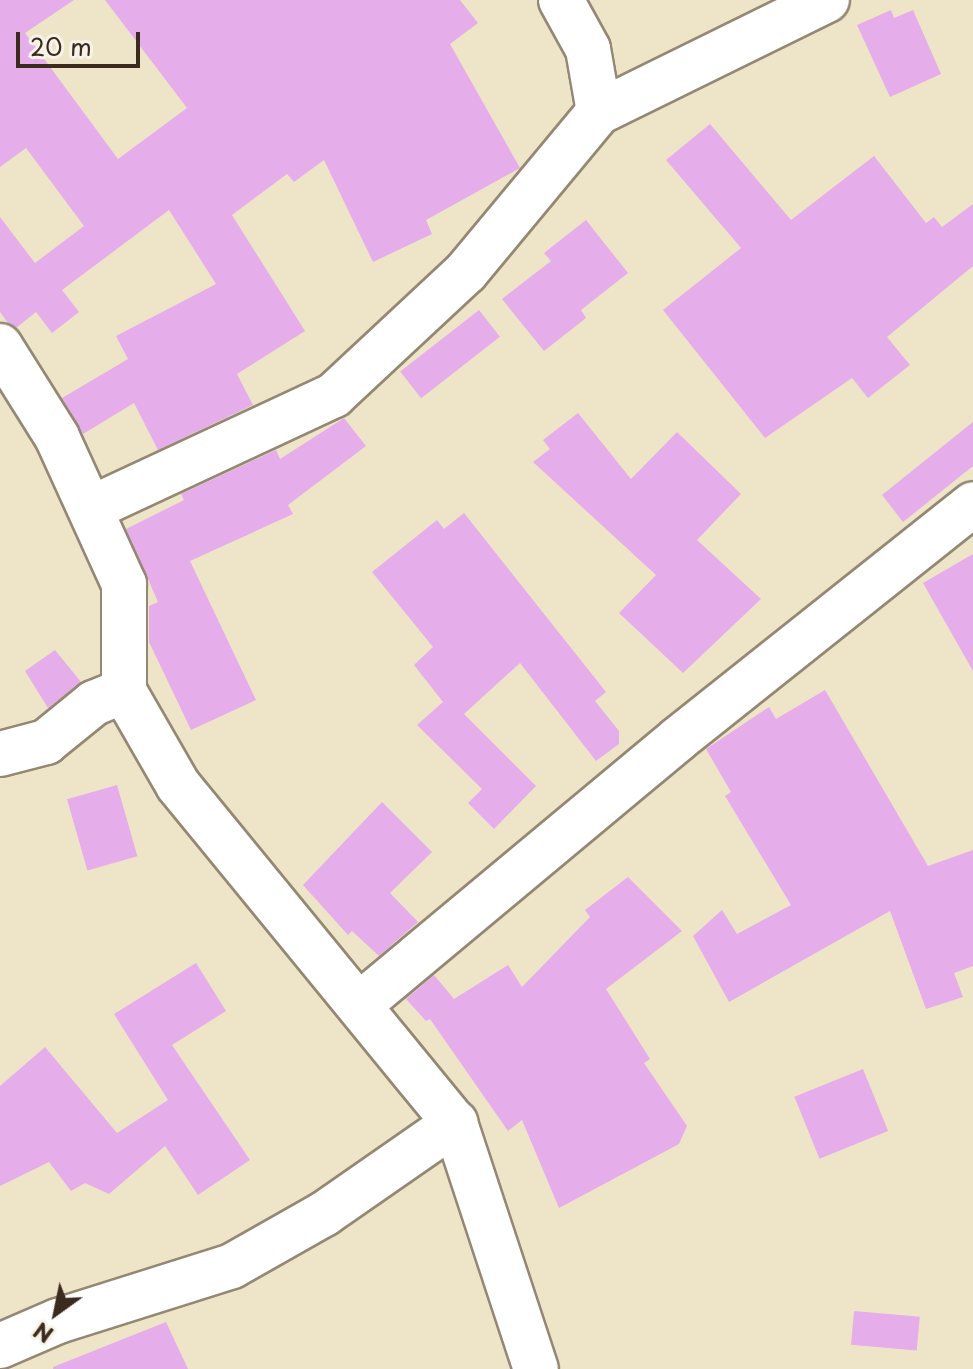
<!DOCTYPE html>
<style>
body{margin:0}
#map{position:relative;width:973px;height:1369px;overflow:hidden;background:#eee5c9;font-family:"Playpen Sans",sans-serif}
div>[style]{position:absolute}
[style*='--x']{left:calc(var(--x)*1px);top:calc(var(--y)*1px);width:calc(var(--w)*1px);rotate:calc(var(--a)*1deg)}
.building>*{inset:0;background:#e5adea;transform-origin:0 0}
.roads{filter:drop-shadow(2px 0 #948874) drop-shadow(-2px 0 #948874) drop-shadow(0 2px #948874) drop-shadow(0 -2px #948874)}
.minor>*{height:44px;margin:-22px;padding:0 22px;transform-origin:22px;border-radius:22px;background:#fff}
span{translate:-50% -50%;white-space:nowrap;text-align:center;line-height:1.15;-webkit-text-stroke:8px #f7f3e8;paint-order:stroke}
.north{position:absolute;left:16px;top:1273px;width:80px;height:80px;-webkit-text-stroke:6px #f7f3e8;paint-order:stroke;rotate:213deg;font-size:22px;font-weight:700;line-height:32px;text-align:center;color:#3b2a1e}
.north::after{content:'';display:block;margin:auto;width:28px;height:36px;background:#3b2a1e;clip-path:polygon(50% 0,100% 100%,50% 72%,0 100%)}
.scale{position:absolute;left:16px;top:32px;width:124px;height:36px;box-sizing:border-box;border:4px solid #3b2a1e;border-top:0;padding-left:10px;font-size:24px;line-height:28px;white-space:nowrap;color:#3b2a1e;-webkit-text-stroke:6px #f7f3e8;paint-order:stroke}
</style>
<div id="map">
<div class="building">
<div style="clip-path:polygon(0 0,74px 0,25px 33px,118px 159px,187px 108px,105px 0,460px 0,478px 23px,450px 44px,520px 168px,426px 220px,432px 234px,373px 262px,324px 160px,294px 182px,287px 174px,232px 215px,305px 331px,237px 374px,253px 405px,158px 450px,134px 403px,83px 434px,62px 398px,128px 359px,116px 336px,216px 284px,169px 210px,62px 290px,79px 312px,52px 333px,36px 312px,16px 328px,8px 323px,0 312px,0 217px,35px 263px,84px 226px,26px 148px,0 167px)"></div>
<div style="clip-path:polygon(891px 10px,894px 18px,913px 10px,941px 74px,890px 97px,857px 25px)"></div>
<div style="clip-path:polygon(710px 124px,791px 220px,874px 156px,926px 223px,934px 217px,942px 227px,973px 204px,973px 266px,887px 337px,910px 365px,868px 398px,852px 378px,765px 438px,663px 310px,741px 248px,666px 160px)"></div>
<div style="clip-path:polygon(586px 220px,628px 273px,581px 310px,586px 318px,544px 351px,502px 299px,551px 261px,544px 253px)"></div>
<div style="left:479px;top:310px;width:34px;height:100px;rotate:52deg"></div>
<div style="clip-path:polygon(578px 413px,631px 479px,677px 432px,741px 494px,697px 540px,761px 599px,683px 673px,619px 613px,656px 575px,533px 462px,550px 449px,543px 440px)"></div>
<div style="clip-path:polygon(344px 418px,366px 446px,288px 505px,293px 514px,190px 561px,256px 700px,191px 730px,149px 642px,149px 606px,158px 602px,126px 529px,184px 500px,181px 494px,276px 450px,280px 459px)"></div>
<div style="clip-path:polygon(973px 422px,973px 466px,903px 522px,882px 495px)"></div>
<div style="clip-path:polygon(464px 513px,606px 692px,595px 701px,619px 731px,619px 744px,596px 761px,520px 663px,464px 714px,536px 786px,494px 829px,468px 803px,482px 789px,417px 725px,443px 702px,414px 665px,433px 647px,372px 572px,437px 520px,444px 529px)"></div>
<div style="clip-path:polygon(973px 554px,973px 671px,923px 583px)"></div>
<div style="clip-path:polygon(55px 650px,81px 682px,48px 708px,25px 671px)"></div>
<div style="clip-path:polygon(825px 690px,928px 866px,973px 850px,973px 966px,954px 973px,963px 997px,926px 1009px,890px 911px,729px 1002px,693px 936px,722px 910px,737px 934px,791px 905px,725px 796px,731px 792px,706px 749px,769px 707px,776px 719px)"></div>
<div style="left:117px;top:785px;width:74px;height:52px;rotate:74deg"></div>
<div style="clip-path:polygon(382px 802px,432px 852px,390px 893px,418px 922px,379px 956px,352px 931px,348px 935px,303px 885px)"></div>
<div style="clip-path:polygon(628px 877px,682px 931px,606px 989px,650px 1059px,644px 1063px,687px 1126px,679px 1144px,559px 1208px,522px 1120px,508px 1131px,430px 1019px,426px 1021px,406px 999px,434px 975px,454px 999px,508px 965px,522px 987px,590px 917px,585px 910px)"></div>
<div style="clip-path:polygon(196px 963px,226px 1011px,172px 1045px,250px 1160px,198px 1195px,165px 1146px,109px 1194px,85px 1183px,71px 1191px,49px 1162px,0 1186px,0 1086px,45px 1047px,117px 1133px,168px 1100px,114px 1014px)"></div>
<div style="left:863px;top:1069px;width:67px;height:74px;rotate:68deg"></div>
<div style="left:854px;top:1311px;width:66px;height:34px;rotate:5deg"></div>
<div style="clip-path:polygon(166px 1322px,188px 1369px,53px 1369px,53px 1367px)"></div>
</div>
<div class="roads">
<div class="minor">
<div style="--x:561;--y:0;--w:56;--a:61.1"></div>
<div style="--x:588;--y:49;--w:64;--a:80.1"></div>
<div style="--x:0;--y:346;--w:107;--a:57.9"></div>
<div style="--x:57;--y:437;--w:162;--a:65.5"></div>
<div style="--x:124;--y:584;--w:107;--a:90"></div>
<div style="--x:124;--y:691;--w:108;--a:60.1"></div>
<div style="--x:178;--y:785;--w:437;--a:50.7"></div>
<div style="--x:455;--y:1123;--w:259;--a:71.8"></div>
<div style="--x:92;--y:508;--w:267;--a:-25"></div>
<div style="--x:334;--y:395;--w:180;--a:-43"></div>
<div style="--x:466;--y:272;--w:208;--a:-50.3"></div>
<div style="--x:599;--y:112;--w:254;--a:-26.2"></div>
<div style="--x:0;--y:754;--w:48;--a:-14.6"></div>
<div style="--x:46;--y:742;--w:62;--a:-39.1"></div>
<div style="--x:94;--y:703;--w:32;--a:-22"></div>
<div style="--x:359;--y:1005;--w:415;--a:-39.8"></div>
<div style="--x:678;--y:739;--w:377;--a:-38.5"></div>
<div style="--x:0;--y:1346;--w:63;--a:-23.3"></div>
<div style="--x:58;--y:1321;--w:182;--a:-17.5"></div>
<div style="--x:232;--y:1266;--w:106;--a:-29.5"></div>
<div style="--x:324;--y:1214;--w:160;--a:-34.8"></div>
</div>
</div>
<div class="north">N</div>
<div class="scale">20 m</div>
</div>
